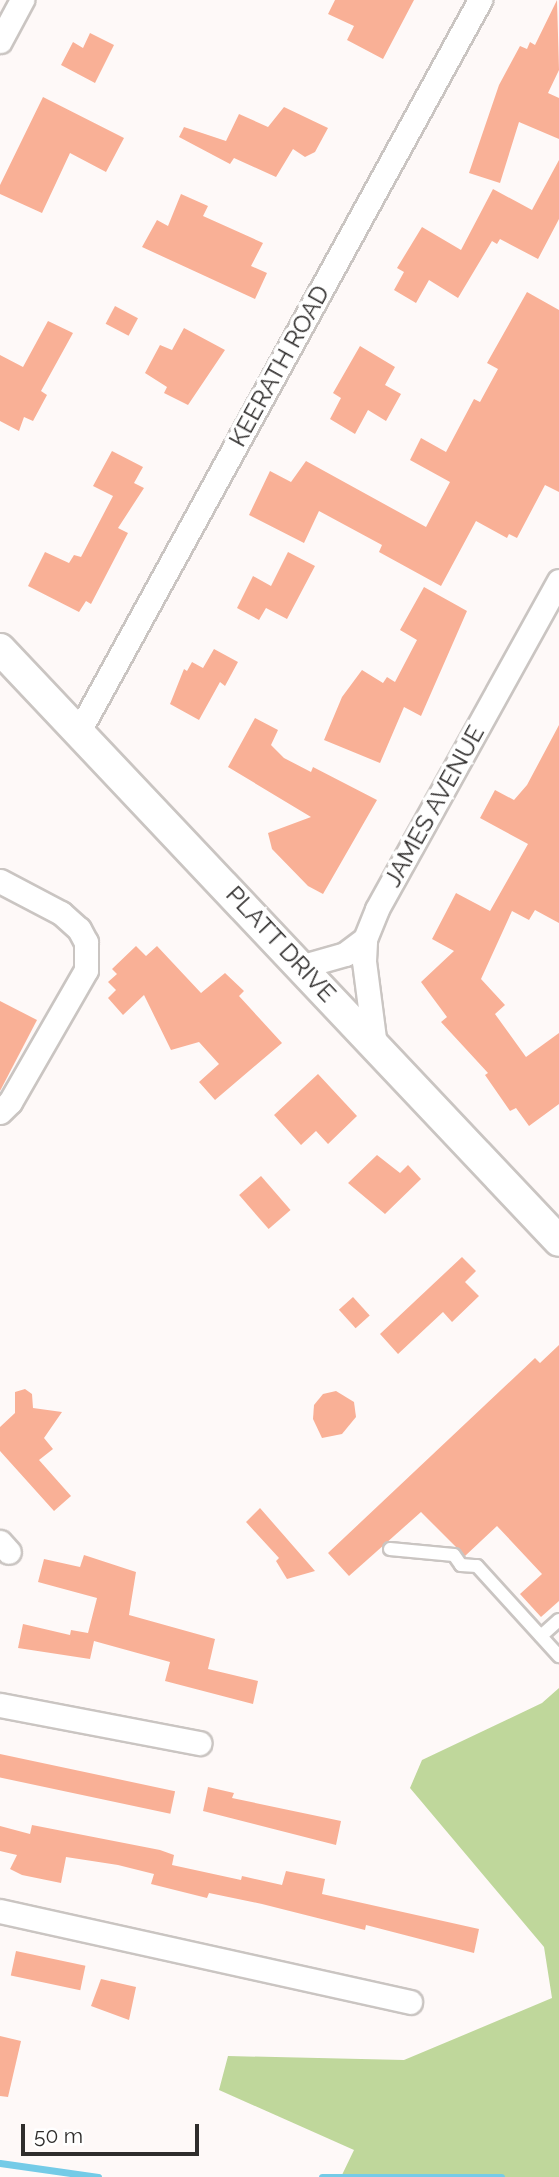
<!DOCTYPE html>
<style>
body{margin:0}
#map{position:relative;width:559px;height:2177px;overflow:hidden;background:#fef9f8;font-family:Raleway,sans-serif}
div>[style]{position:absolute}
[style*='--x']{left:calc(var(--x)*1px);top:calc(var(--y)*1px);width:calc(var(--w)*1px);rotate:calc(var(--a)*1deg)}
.green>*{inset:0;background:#bfd79b}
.stream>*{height:7px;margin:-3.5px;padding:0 3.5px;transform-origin:3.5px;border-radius:3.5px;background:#74cbe7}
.building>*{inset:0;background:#f9b096;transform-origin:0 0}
.roads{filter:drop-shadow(2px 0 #cac5c2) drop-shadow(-2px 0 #cac5c2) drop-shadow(0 2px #cac5c2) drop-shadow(0 -2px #cac5c2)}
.service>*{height:12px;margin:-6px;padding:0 6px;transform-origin:6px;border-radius:6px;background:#fff}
.minor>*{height:23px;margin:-11.5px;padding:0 11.5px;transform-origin:11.5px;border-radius:11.5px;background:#fff}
.tertiary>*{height:30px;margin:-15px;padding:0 15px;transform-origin:15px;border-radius:15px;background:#fff}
span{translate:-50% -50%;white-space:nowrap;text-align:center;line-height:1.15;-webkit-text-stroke:7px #fff;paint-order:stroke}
.street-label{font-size:24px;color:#2f2d2c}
.scale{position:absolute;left:21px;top:2124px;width:178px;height:32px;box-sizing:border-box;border:4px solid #2f2d2c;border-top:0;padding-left:9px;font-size:21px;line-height:24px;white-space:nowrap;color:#2f2d2c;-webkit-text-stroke:5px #fff;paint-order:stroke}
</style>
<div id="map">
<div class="green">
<div style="clip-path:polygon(559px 1688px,559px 2177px,341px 2177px,354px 2150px,219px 2090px,228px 2056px,404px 2060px,552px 1998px,544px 1947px,410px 1788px,422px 1760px,542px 1703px)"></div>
</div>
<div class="stream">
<div style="--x:0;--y:2163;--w:99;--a:8.1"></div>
<div style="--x:322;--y:2177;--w:179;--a:0"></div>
</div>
<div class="building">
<div style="clip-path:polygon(335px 0,414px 0,383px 59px,347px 40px,354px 26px,328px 14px)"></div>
<div style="clip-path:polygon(557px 0,559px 70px,548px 93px,559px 98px,559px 139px,519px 122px,500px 183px,469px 173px,499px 85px,520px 46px,527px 49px,530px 42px,535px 45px)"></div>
<div style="clip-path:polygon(90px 33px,114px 45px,95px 83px,61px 65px,73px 42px,83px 48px)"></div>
<div style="clip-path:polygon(43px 97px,124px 138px,106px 172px,70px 153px,42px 213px,0 194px,0 185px)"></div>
<div style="clip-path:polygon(284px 107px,328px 128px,315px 152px,305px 157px,293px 149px,276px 177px,234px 158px,230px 164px,179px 137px,184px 127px,226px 141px,239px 114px,268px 127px)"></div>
<div style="clip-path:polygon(559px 160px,559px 219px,538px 259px,500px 239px,497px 244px,492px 241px,458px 298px,429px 280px,416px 303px,394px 290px,404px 272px,397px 268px,422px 227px,461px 250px,493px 189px,532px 210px)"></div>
<div style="clip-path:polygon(181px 194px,208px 206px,203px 216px,263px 243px,251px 266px,267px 273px,255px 299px,142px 247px,157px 220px,168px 226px)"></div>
<div style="clip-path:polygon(527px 292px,559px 310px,559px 492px,545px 485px,517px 538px,509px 534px,507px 538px,476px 521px,441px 586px,379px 552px,382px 545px,319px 511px,304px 543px,249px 515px,270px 471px,291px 482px,306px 461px,426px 527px,450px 482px,410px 460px,421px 438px,446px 452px,474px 399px,480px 402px,498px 369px,487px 363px)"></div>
<div style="left:115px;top:306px;width:26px;height:20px;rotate:28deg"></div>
<div style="clip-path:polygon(48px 321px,73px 333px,41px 391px,47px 395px,33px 421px,24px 417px,19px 431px,0 421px,0 355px,23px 367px)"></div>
<div style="clip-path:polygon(184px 328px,225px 350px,188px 405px,164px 393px,167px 387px,145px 373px,160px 345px,172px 350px)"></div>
<div style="clip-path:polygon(360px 346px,395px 367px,385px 385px,401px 394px,386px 421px,368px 410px,355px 434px,330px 419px,341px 398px,333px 393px)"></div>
<div style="clip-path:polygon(112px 451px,143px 467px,134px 483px,144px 488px,118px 528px,128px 533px,91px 604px,86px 601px,79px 612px,28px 586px,45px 552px,69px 563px,74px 555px,81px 557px,113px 496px,93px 486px)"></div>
<div style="clip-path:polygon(288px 552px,315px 566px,287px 619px,266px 608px,259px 620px,237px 608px,253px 576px,271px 586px)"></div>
<div style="clip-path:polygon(424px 587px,467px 611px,421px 716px,404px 707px,380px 763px,324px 740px,342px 697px,362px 670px,383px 683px,387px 677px,395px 682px,417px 640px,400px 630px)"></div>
<div style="clip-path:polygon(214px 649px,238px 662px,225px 686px,220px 682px,199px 720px,170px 704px,184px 669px,187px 671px,192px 662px,203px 668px)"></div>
<div style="clip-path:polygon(255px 718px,278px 730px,271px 745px,284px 758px,311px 772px,313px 767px,377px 800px,323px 894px,308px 886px,272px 849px,268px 833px,311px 817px,228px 767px)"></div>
<div style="clip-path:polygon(559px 725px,559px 923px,535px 910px,529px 920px,512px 911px,481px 979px,505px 1005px,495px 1014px,526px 1057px,559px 1033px,559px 1104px,529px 1126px,516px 1108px,510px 1111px,485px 1075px,488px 1073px,441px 1022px,447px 1017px,421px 982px,454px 951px,432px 939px,456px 893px,490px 911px,528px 844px,480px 818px,495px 790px,514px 800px,527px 785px)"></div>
<div style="clip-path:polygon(136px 946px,146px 956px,157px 946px,201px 993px,225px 973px,244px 991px,239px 996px,282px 1043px,215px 1100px,199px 1082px,219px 1064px,199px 1042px,171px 1050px,144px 995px,123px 1015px,108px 998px,116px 990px,108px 982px,117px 974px,112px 969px)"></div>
<div style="clip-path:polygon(0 1001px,37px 1020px,0 1091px)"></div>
<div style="clip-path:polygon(318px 1074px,357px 1116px,328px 1144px,316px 1131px,301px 1145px,274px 1115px)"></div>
<div style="clip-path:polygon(377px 1155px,400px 1173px,408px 1165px,421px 1179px,385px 1214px,348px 1183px)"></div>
<div style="left:261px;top:1176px;width:45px;height:29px;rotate:49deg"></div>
<div style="clip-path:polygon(462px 1257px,476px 1271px,465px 1282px,479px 1296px,452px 1322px,443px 1312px,398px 1354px,380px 1334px)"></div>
<div style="left:353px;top:1297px;width:25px;height:19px;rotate:48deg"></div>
<div style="clip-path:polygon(559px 1345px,559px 1601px,541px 1617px,520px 1594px,542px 1574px,497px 1526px,465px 1556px,421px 1512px,349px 1576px,328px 1553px,535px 1358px,540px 1363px)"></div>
<div style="clip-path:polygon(25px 1389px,32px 1394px,33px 1408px,62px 1412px,44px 1438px,53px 1449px,39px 1460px,71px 1496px,54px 1511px,0 1451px,0 1427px,15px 1413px,15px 1392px)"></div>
<div style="clip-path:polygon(336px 1391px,354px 1402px,356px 1417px,342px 1434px,322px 1438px,313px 1419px,314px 1405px,323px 1394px)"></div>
<div style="clip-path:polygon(260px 1508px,315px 1571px,287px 1579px,276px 1561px,279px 1558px,246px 1522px)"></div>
<div style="clip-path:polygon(84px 1555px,136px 1572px,129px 1615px,215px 1639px,208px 1669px,258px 1681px,253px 1704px,165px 1681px,170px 1662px,94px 1641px,90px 1659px,18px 1648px,23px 1624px,70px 1635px,71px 1630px,88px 1633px,97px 1598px,38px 1582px,44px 1559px,80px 1567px)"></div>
<div style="left:0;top:1754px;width:179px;height:23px;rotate:12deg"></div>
<div style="clip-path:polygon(208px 1787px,234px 1793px,232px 1798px,341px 1821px,336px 1845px,203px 1811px)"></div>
<div style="clip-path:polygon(32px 1825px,160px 1850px,174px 1855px,172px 1865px,241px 1880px,242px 1876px,282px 1885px,286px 1871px,325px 1879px,322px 1894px,479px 1929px,474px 1953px,366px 1925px,365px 1930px,262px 1904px,209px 1893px,207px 1898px,151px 1884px,154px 1874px,118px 1865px,66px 1857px,61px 1883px,22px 1875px,10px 1869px,17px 1855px,0 1851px,0 1826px,30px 1834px)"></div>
<div style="left:16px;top:1951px;width:71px;height:25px;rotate:12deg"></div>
<div style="clip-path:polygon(101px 1979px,136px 1987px,129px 2020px,91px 2006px)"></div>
<div style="clip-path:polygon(0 2036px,21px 2041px,8px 2097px,0 2096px)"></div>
</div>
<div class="roads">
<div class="service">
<div style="--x:390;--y:1549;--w:64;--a:5.4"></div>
<div style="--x:454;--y:1555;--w:12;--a:55"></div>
<div style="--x:461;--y:1565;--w:16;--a:4"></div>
<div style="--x:477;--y:1566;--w:122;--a:47.7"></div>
<div style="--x:541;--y:1636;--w:24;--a:-42"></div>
</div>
<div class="minor">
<div style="--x:0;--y:41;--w:47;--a:-61.8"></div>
<div style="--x:79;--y:731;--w:834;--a:-61.25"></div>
<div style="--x:0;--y:881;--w:69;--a:27.7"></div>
<div style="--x:61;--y:913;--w:24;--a:42"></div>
<div style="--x:79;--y:929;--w:15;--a:62"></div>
<div style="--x:86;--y:942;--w:28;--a:90"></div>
<div style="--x:86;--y:970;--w:152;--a:119.9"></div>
<div style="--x:10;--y:1102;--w:14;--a:135"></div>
<div style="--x:303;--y:966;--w:44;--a:-15.9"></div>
<div style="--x:345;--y:954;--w:25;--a:-37"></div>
<div style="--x:375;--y:1046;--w:86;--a:-97.4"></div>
<div style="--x:364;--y:961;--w:22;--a:-87"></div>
<div style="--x:365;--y:939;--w:32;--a:-68"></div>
<div style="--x:377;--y:909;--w:375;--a:-61"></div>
<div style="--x:0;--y:1542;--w:13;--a:48"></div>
<div style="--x:0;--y:1705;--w:203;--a:10.8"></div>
<div style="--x:0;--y:1911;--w:420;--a:12.5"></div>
</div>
<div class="tertiary">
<div style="--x:0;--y:649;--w:814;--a:46.64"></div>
</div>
</div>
<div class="street-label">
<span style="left:279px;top:366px;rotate:-61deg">KEERATH ROAD</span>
<span style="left:434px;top:806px;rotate:-61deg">JAMES AVENUE</span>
<span style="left:281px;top:944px;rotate:47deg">PLATT DRIVE</span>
</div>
<div class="scale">50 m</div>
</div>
